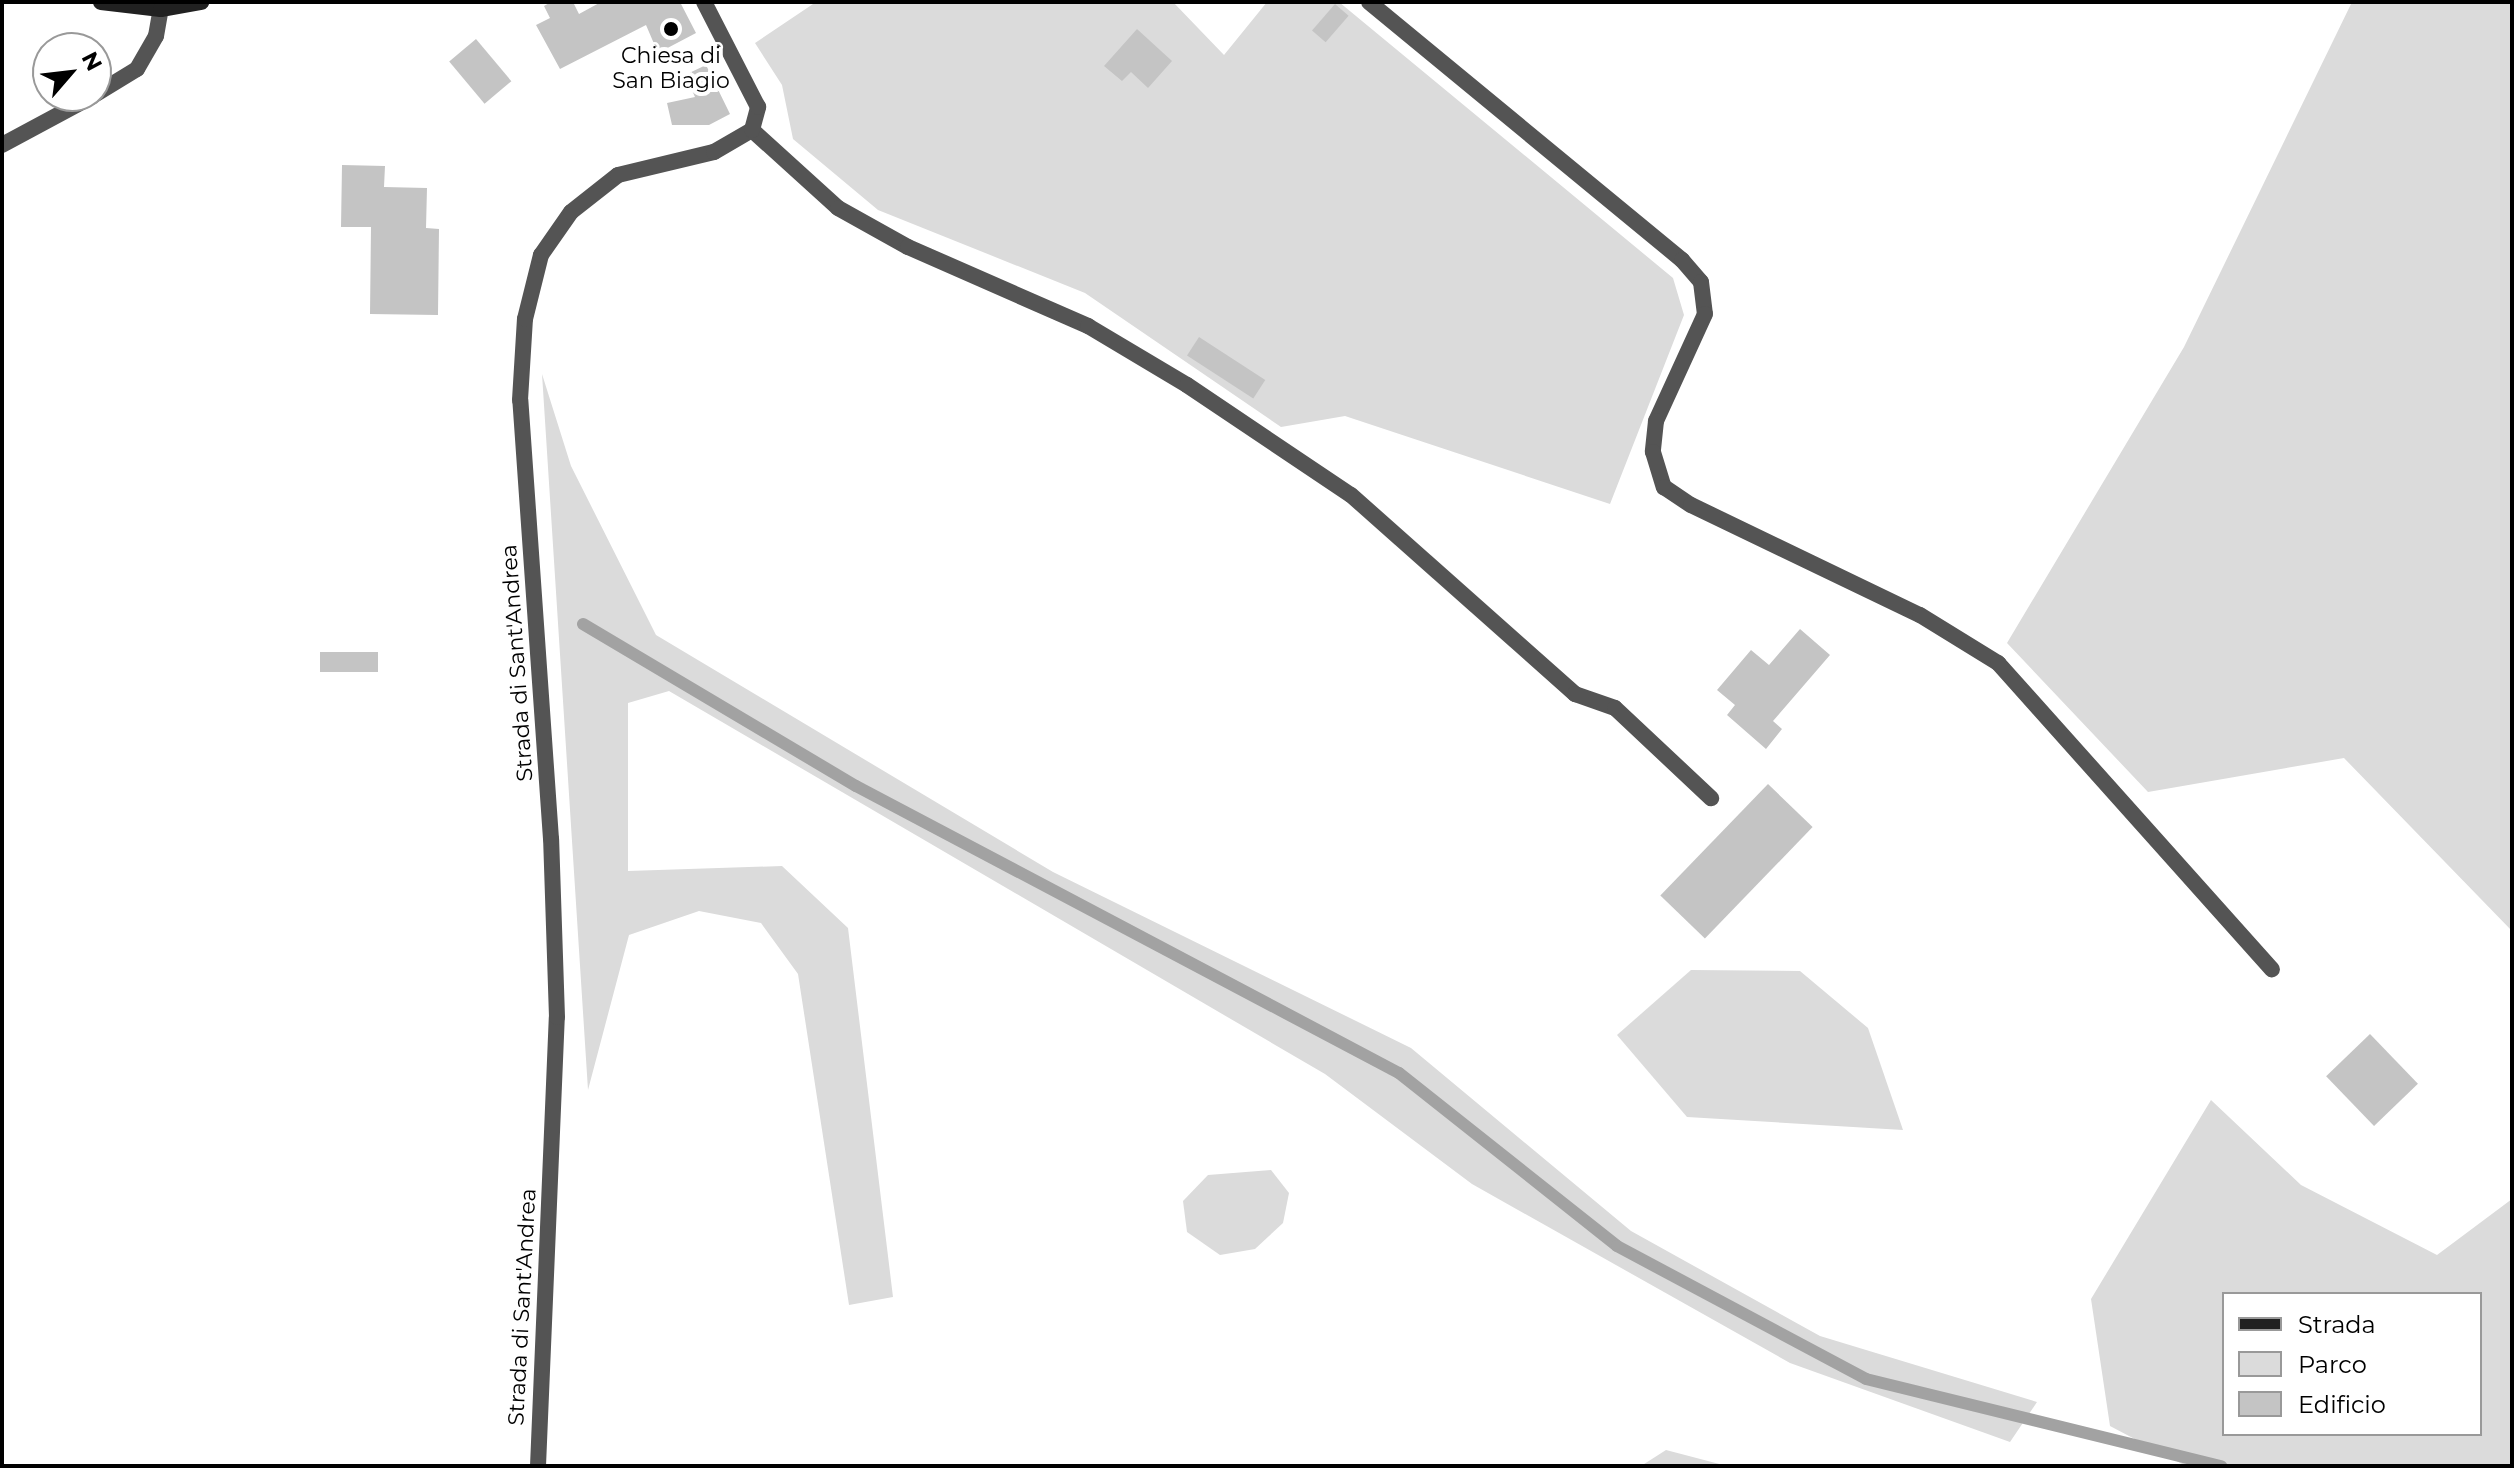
<!DOCTYPE html>
<style>
body{margin:0}
#map{position:relative;width:2514px;height:1468px;overflow:hidden;background:#fff;font-family:Montserrat,sans-serif}
div>[style]{position:absolute}
[style*='--x']{left:calc(var(--x)*1px);top:calc(var(--y)*1px);width:calc(var(--w)*1px);rotate:calc(var(--a)*1deg)}
.green>*{inset:0;background:#dbdbdb}
.stream>*{height:12px;margin:-6px;padding:0 6px;transform-origin:6px;border-radius:6px;background:#a2a2a2}
.building>*{inset:0;background:#c4c4c4;transform-origin:0 0}
.lane>*{height:16px;margin:-8px;padding:0 8px;transform-origin:8px;border-radius:8px;background:#545454}
.street>*{height:16px;margin:-8px;padding:0 8px;transform-origin:8px;border-radius:8px;background:#545454}
.secondary>*{height:16px;margin:-8px;padding:0 8px;transform-origin:8px;border-radius:8px;background:#212121}
.dots>*{width:22px;height:22px;translate:-50% -50%;box-sizing:border-box;border:4px solid #fff;border-radius:50%}
span{translate:-50% -50%;white-space:nowrap;text-align:center;line-height:1.15;-webkit-text-stroke:8px #fff;paint-order:stroke}
.poi-label{font-size:22px;color:#000}
.street-label{font-size:22px;color:#000}
.frame{position:absolute;inset:0;border:4px solid #000;pointer-events:none}
.legend{position:absolute;left:2222px;top:1292px;width:260px;height:144px;box-sizing:border-box;background:#fff;border:2px solid #999;margin:0;padding:10px 14px;list-style:none;font-size:24px;color:#000}
.legend li{display:flex;align-items:center;gap:16px;height:40px}
.legend b{width:40px;border:2px solid #999}
.north{position:absolute;left:32px;top:32px;width:80px;height:80px;box-sizing:border-box;background:#fff;border:2px solid #999;border-radius:50%;rotate:62deg;font-size:22px;font-weight:700;line-height:32px;text-align:center;color:#000}
.north::after{content:'';display:block;margin:auto;width:28px;height:36px;background:#000;clip-path:polygon(50% 0,100% 100%,50% 72%,0 100%)}
</style>
<div id="map">
<div class="green">
<div style="clip-path:polygon(816px 2px,1173px 2px,1224px 55px,1267px 2px,1339px 2px,1673px 278px,1684px 315px,1610px 504px,1345px 416px,1281px 427px,1085px 293px,878px 210px,793px 139px,782px 85px,755px 43px)"></div>
<div style="clip-path:polygon(2352px 2px,2512px 2px,2512px 931px,2344px 758px,2148px 792px,2007px 643px,2184px 347px)"></div>
<div style="clip-path:polygon(542px 374px,571px 466px,656px 635px,1053px 872px,1411px 1048px,1631px 1231px,1820px 1336px,2037px 1402px,2010px 1442px,1790px 1363px,1472px 1184px,1325px 1074px,669px 691px,628px 703px,628px 871px,782px 866px,848px 928px,893px 1297px,849px 1305px,798px 974px,761px 923px,699px 911px,629px 935px,588px 1090px)"></div>
<div style="clip-path:polygon(1691px 970px,1800px 971px,1868px 1028px,1903px 1130px,1687px 1117px,1617px 1035px)"></div>
<div style="clip-path:polygon(evenodd,2211px 1100px,2301px 1185px,2437px 1255px,2512px 1199px,2512px 1466px,2186px 1466px,2110px 1426px,2091px 1299px,2211px 1100px,2224px 1294px,2480px 1294px,2480px 1434px,2224px 1434px,2224px 1294px)"></div>
<div style="clip-path:polygon(1271px 1170px,1289px 1193px,1283px 1223px,1255px 1249px,1220px 1255px,1187px 1232px,1183px 1201px,1208px 1175px)"></div>
<div style="clip-path:polygon(1666px 1450px,1727px 1466px,1641px 1466px)"></div>
</div>
<div class="stream">
<div style="--x:583;--y:624;--w:317;--a:30.7"></div>
<div style="--x:856;--y:786;--w:614;--a:27.86"></div>
<div style="--x:1399;--y:1073;--w:278;--a:38.4"></div>
<div style="--x:1617;--y:1246;--w:282;--a:28.1"></div>
<div style="--x:1866;--y:1379;--w:366;--a:13.8"></div>
</div>
<div class="building">
<div style="clip-path:polygon(551px 2px,573px 2px,579px 14px,601px 2px,680px 2px,696px 33px,658px 53px,646px 25px,560px 69px,536px 25px,550px 18px,544px 6px)"></div>
<div style="left:1335px;top:4px;width:18px;height:35px;rotate:41deg"></div>
<div style="clip-path:polygon(1137px 29px,1172px 61px,1148px 88px,1131px 72px,1122px 81px,1104px 66px)"></div>
<div style="left:476px;top:39px;width:55px;height:35px;rotate:50deg"></div>
<div style="clip-path:polygon(706px 65px,730px 114px,709px 125px,672px 125px,667px 103px,695px 97px,685px 75px)"></div>
<div style="clip-path:polygon(342px 165px,385px 166px,384px 187px,427px 188px,426px 228px,439px 229px,438px 315px,370px 314px,371px 227px,341px 227px)"></div>
<div style="left:1199px;top:337px;width:79px;height:22px;rotate:33deg"></div>
<div style="clip-path:polygon(1800px 629px,1830px 655px,1773px 721px,1782px 729px,1766px 749px,1727px 715px,1735px 705px,1717px 690px,1751px 650px,1769px 665px)"></div>
<div style="left:378px;top:652px;width:20px;height:58px;rotate:90deg"></div>
<div style="left:1768px;top:784px;width:62px;height:155px;rotate:44deg"></div>
<div style="left:2370px;top:1034px;width:69px;height:61px;rotate:46deg"></div>
</div>
<div class="lane">
<div style="--x:1369;--y:2;--w:406;--a:39.5"></div>
<div style="--x:1682;--y:260;--w:29;--a:49"></div>
<div style="--x:1701;--y:282;--w:32;--a:83"></div>
<div style="--x:1705;--y:314;--w:118;--a:114.6"></div>
<div style="--x:1656;--y:421;--w:31;--a:96"></div>
<div style="--x:1653;--y:452;--w:37;--a:73"></div>
<div style="--x:1664;--y:487;--w:32;--a:34"></div>
<div style="--x:1691;--y:505;--w:254;--a:25.7"></div>
<div style="--x:1920;--y:615;--w:92;--a:31.6"></div>
<div style="--x:1998;--y:663;--w:411;--a:48.2"></div>
<div style="--x:96;--y:94;--w:48;--a:-31.4"></div>
<div style="--x:137;--y:69;--w:38;--a:-60"></div>
<div style="--x:156;--y:36;--w:27;--a:-80"></div>
<div style="--x:752;--y:130;--w:116;--a:42.2"></div>
<div style="--x:838;--y:208;--w:80;--a:29.1"></div>
<div style="--x:908;--y:247;--w:197;--a:23.7"></div>
<div style="--x:1088;--y:326;--w:115;--a:30.8"></div>
<div style="--x:1187;--y:385;--w:197;--a:33.9"></div>
<div style="--x:1351;--y:495;--w:300;--a:41.6"></div>
<div style="--x:1575;--y:694;--w:42;--a:19.3"></div>
<div style="--x:1615;--y:708;--w:132;--a:43.2"></div>
<div style="--x:2;--y:145;--w:103;--a:-28.3"></div>
</div>
<div class="street">
<div style="--x:538;--y:1466;--w:449;--a:-87.6"></div>
<div style="--x:557;--y:1017;--w:178;--a:-91.9"></div>
<div style="--x:551;--y:839;--w:440;--a:-94"></div>
<div style="--x:520;--y:400;--w:81;--a:-86.5"></div>
<div style="--x:525;--y:319;--w:66;--a:-76"></div>
<div style="--x:541;--y:255;--w:52;--a:-55.1"></div>
<div style="--x:571;--y:212;--w:60;--a:-38.2"></div>
<div style="--x:618;--y:175;--w:99;--a:-13.5"></div>
<div style="--x:714;--y:152;--w:44;--a:-30.1"></div>
<div style="--x:752;--y:130;--w:24;--a:-75"></div>
<div style="--x:758;--y:107;--w:118;--a:-117.2"></div>
</div>
<div class="secondary">
<div style="--x:101;--y:2;--w:60;--a:6.7"></div>
<div style="--x:161;--y:9;--w:41;--a:-9.9"></div>
</div>
<div class="dots">
<div style="left:671px;top:29px;background:#000"></div>
</div>
<div class="poi-label">
<span style="left:671px;top:68px">Chiesa di<br>San Biagio</span>
</div>
<div class="street-label">
<span style="left:517px;top:663px;rotate:-94deg">Strada di Sant'Andrea</span>
<span style="left:522px;top:1307px;rotate:-87deg">Strada di Sant'Andrea</span>
</div>
<div class="frame"></div>
<ul class="legend">
<li><b style="height:10px;background:#212121"></b>Strada</li>
<li><b style="height:22px;background:#dbdbdb"></b>Parco</li>
<li><b style="height:22px;background:#c4c4c4"></b>Edificio</li>
</ul>
<div class="north">N</div>
</div>
